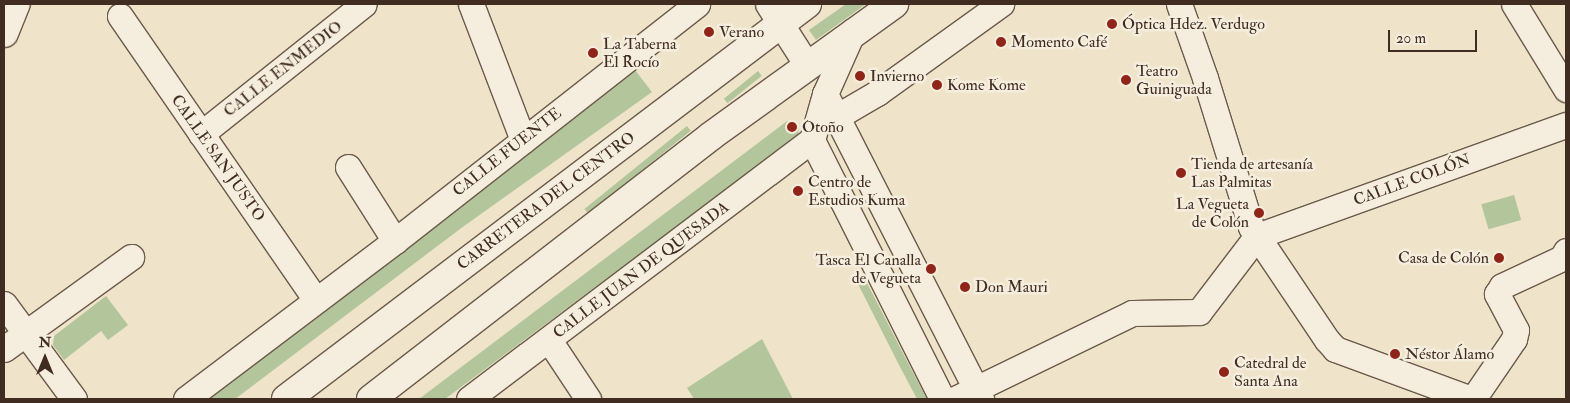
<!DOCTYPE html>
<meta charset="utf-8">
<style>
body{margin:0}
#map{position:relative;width:1570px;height:403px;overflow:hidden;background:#efe4ca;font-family:"IM FELL Double Pica",serif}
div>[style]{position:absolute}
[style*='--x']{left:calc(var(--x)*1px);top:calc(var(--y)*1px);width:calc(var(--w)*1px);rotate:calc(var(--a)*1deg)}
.green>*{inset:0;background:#b3c59b;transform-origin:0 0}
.roads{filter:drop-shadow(1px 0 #6c5a4b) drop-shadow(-1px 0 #6c5a4b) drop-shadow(0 1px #6c5a4b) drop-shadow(0 -1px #6c5a4b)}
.street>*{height:25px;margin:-12.5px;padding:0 12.5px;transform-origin:12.5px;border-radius:12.5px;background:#f5eddd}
.secondary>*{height:28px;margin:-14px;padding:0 14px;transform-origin:14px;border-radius:14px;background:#f5eddd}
.dots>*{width:14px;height:14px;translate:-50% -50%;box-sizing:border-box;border:2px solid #f5eddd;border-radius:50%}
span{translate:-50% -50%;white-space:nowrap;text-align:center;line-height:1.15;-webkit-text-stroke:5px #f5eddd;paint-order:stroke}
.poi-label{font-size:16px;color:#402c21}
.left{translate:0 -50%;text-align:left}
.right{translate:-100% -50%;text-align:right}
.street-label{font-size:16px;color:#402c21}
.frame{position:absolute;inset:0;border:5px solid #402c21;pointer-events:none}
.north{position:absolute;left:20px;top:333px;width:50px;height:50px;-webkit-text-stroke:4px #f5eddd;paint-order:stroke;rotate:0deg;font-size:14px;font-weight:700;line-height:20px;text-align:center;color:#402c21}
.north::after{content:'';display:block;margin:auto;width:18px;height:22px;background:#402c21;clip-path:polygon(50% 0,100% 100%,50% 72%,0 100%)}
.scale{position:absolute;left:1388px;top:30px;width:89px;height:22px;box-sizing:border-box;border:2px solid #402c21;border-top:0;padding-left:6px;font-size:15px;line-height:18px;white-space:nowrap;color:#402c21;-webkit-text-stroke:4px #f5eddd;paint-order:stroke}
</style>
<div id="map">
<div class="green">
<div style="clip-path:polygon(846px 4px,866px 4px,816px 40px,809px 30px)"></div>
<div style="clip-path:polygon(635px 70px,652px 92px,460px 229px,235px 399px,206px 399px)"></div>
<div style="left:758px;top:71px;width:6px;height:44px;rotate:51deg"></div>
<div style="clip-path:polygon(787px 121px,795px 122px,799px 127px,798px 136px,445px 399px,419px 399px)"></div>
<div style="left:687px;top:126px;width:6px;height:132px;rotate:51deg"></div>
<div style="left:1514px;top:195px;width:26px;height:34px;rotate:74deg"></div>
<div style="clip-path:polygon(865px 279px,907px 361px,927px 399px,917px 399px,899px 365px,857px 282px)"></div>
<div style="clip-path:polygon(106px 296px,128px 325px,108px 340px,101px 331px,64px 360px,53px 345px,54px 336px)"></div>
<div style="clip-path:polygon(762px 339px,793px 399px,694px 399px,687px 388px)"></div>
</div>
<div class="roads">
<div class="street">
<div style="--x:471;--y:4;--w:146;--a:69.1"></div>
<div style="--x:768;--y:4;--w:72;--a:57.4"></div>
<div style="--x:1179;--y:4;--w:78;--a:70.6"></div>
<div style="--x:1205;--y:78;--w:156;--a:72.8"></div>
<div style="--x:1251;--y:227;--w:136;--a:56.1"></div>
<div style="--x:1327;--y:340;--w:12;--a:48"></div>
<div style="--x:1335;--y:349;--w:145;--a:20.2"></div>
<div style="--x:1514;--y:4;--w:100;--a:58.5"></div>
<div style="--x:120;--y:16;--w:345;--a:55.4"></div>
<div style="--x:825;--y:94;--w:343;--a:62.9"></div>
<div style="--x:836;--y:117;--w:48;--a:-30.3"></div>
<div style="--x:877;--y:93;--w:153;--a:-35.7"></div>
<div style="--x:201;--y:134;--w:208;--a:-38.6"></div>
<div style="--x:812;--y:140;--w:290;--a:63.3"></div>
<div style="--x:812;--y:140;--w:48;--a:-74.2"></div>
<div style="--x:825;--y:94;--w:69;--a:-66"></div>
<div style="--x:348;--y:167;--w:88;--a:57.6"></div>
<div style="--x:1257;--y:236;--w:328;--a:-19.8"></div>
<div style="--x:4;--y:304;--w:118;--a:53.6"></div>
<div style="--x:549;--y:340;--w:71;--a:56.5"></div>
<div style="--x:4;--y:349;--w:157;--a:-35.9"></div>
<div style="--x:186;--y:399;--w:262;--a:-37.1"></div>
<div style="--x:395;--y:241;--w:384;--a:-38.1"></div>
<div style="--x:469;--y:399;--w:430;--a:-37.1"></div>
<div style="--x:955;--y:399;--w:197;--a:-25.9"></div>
<div style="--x:1132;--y:313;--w:67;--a:-0.9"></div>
<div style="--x:1199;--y:312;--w:96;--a:-52.7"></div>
<div style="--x:1473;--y:399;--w:73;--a:-55.7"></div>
<div style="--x:1514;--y:339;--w:9;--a:-77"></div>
<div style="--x:1516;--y:330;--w:41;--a:-117.8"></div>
<div style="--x:1497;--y:294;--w:9;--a:-58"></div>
<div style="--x:1502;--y:286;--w:66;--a:-25"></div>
<div style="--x:1562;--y:258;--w:8;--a:-60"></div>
</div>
<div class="secondary">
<div style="--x:4;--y:33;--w:31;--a:-68"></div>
<div style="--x:286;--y:399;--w:654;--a:-37.17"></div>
<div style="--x:371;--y:399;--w:430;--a:-37.7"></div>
<div style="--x:711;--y:136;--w:226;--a:-35.8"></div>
</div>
</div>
<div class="dots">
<div style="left:1112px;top:24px;background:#8f2418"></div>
<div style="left:709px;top:32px;background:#8f2418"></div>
<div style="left:1001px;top:42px;background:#8f2418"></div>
<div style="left:593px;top:53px;background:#8f2418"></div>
<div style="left:860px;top:76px;background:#8f2418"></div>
<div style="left:1126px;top:80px;background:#8f2418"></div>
<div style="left:937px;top:85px;background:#8f2418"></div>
<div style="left:792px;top:127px;background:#8f2418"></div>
<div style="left:1181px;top:173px;background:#8f2418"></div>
<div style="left:798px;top:191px;background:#8f2418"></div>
<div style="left:1259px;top:213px;background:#8f2418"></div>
<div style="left:1499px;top:258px;background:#8f2418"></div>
<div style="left:931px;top:269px;background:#8f2418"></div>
<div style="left:965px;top:287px;background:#8f2418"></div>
<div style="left:1395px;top:354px;background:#8f2418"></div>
<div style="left:1224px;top:372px;background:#8f2418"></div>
</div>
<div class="poi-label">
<span class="left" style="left:1122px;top:24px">Óptica Hdez. Verdugo</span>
<span class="left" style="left:719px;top:32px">Verano</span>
<span class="left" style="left:1011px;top:42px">Momento Café</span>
<span class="left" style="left:603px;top:53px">La Taberna<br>El Rocío</span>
<span class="left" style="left:1136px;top:80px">Teatro<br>Guiniguada</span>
<span class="left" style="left:870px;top:76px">Invierno</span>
<span class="left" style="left:947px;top:85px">Kome Kome</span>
<span class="left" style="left:802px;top:127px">Otoño</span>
<span class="left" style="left:1191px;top:173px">Tienda de artesanía<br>Las Palmitas</span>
<span class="left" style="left:808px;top:191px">Centro de<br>Estudios Kuma</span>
<span class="right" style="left:1249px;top:213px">La Vegueta<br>de Colón</span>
<span class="right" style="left:1489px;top:258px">Casa de Colón</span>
<span class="right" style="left:921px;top:269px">Tasca El Canalla<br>de Vegueta</span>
<span class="left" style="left:975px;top:287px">Don Mauri</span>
<span class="left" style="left:1405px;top:354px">Néstor Álamo</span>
<span class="left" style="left:1234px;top:372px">Catedral de<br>Santa Ana</span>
</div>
<div class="street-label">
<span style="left:283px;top:69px;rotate:-38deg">CALLE ENMEDIO</span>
<span style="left:507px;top:152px;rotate:-38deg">CALLE FUENTE</span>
<span style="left:218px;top:158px;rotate:55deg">CALLE SAN JUSTO</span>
<span style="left:1412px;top:180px;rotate:-20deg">CALLE COLÓN</span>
<span style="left:546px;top:201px;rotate:-37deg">CARRETERA DEL CENTRO</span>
<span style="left:641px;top:270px;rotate:-37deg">CALLE JUAN DE QUESADA</span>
</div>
<div class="frame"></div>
<div class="north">N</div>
<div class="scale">20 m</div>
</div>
